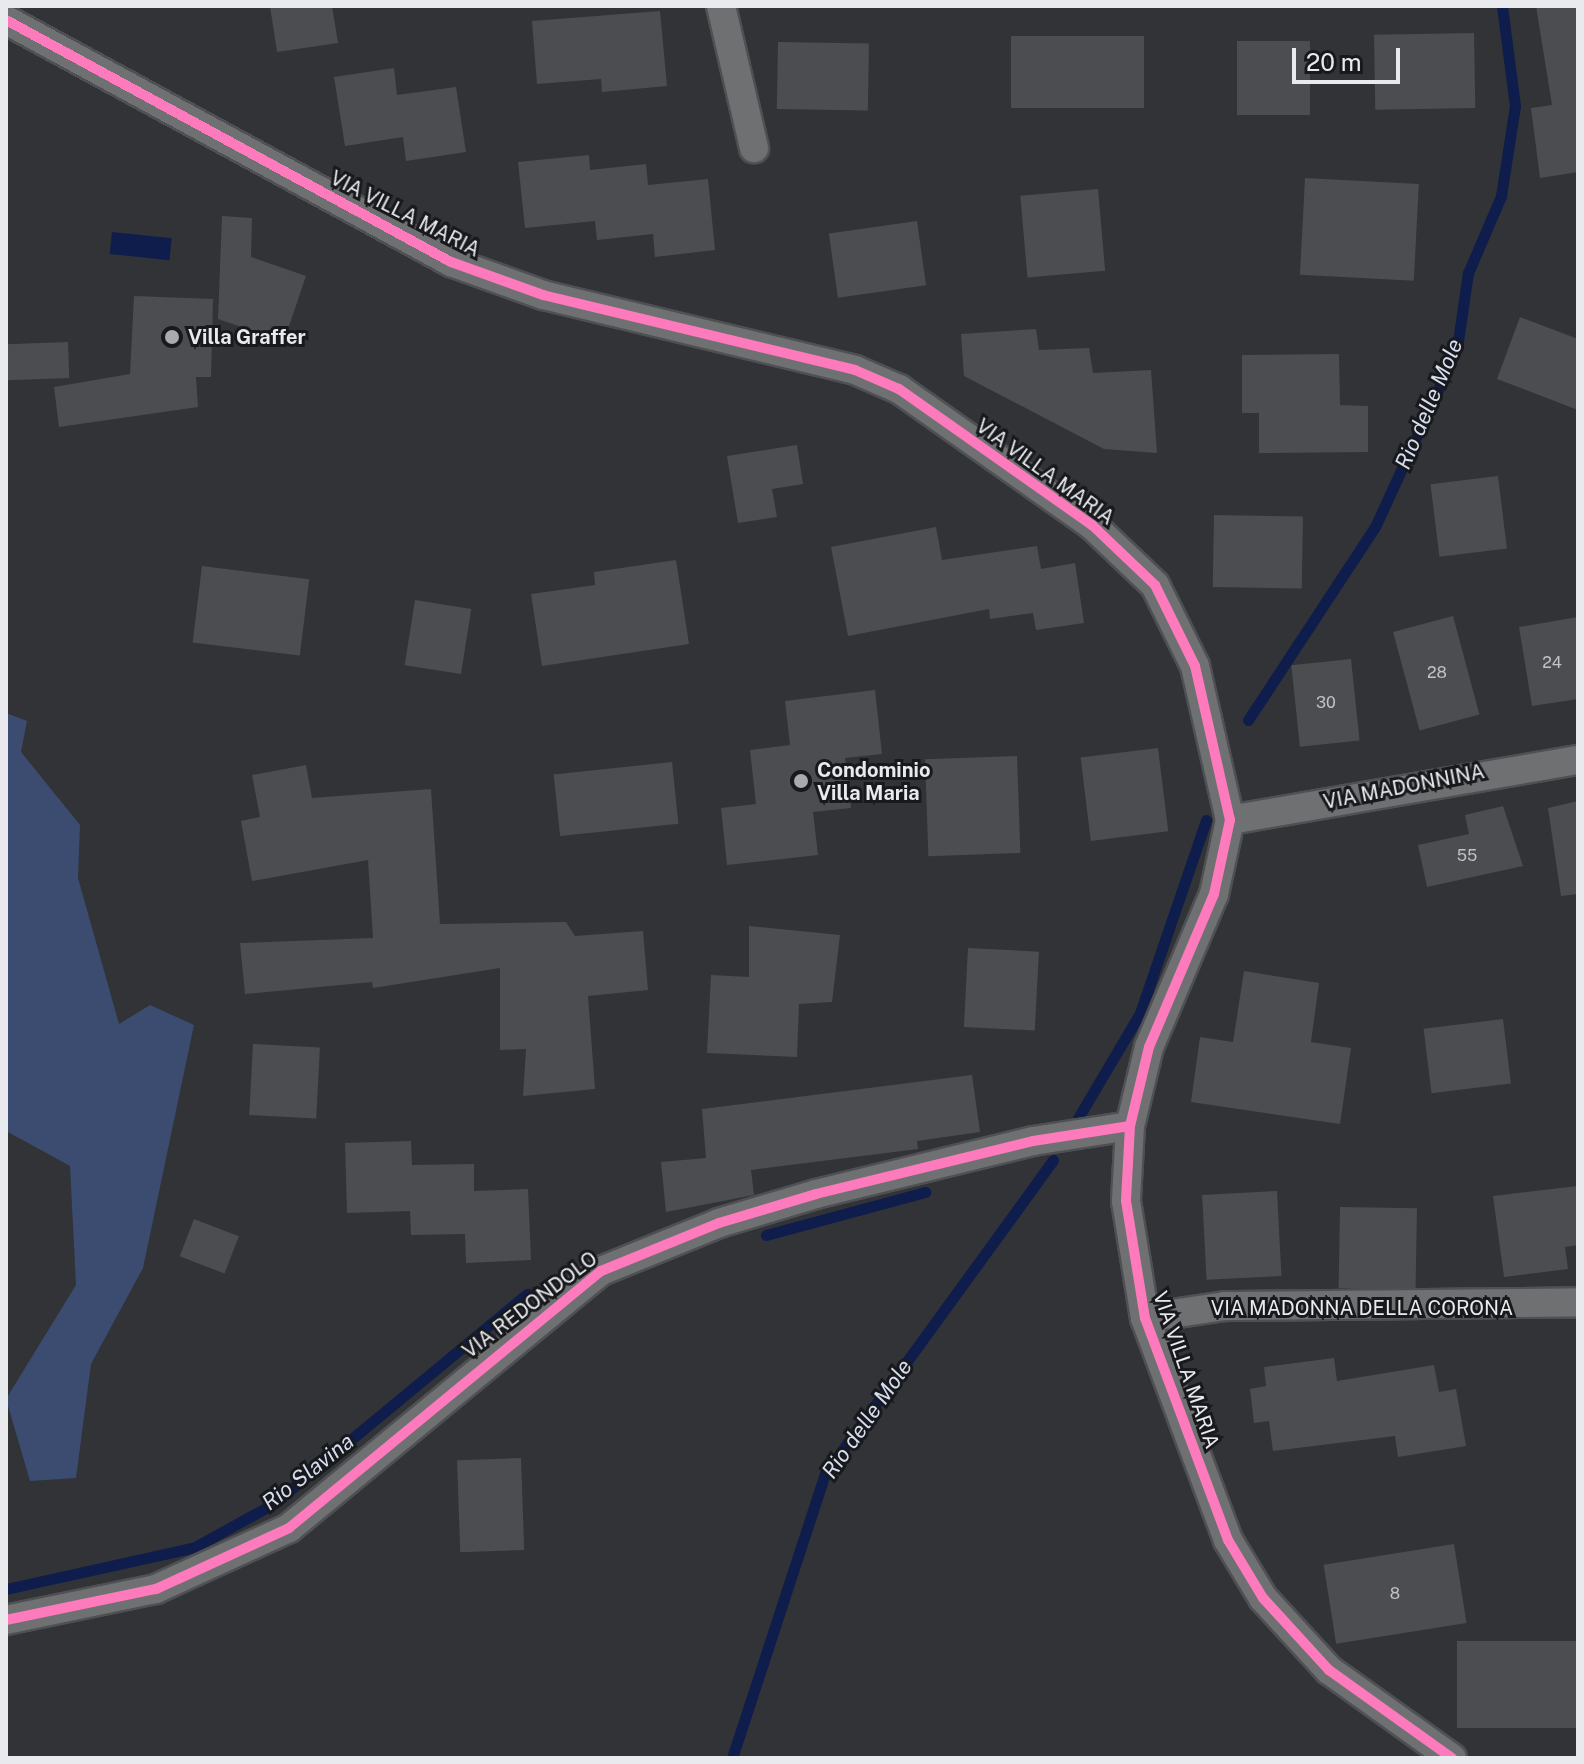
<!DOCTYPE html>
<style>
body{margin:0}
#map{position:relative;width:1584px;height:1764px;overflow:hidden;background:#313336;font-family:"Public Sans",sans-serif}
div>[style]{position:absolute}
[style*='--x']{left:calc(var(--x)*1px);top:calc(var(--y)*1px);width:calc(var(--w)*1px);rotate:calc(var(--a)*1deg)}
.green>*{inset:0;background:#3b4c70}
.water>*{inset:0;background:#0e1d4c;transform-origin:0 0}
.stream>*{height:11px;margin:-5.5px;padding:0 5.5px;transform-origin:5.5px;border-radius:5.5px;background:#0e1d4c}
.building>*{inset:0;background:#4c4d50;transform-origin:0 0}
.roads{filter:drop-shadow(2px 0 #4f5054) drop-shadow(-2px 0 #4f5054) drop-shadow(0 2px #4f5054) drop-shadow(0 -2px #4f5054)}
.street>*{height:28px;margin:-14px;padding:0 14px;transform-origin:14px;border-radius:14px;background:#6f7072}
.cycleway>*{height:10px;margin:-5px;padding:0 5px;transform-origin:5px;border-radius:5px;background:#fd7abc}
.dots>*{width:22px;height:22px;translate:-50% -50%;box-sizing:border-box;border:4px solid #18191c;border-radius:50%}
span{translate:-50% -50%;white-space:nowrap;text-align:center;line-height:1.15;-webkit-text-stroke:6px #18191c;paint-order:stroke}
.number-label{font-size:16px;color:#c1c3c6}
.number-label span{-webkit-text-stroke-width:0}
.street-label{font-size:20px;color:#e8eaee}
.poi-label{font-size:20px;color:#e8eaee;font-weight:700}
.left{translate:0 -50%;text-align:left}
.water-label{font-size:22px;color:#d5ddef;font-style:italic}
.frame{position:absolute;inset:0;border:8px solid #e8eaee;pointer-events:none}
.scale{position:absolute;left:1292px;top:48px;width:108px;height:36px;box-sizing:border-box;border:4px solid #e8eaee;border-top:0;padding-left:10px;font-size:24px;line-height:28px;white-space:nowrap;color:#e8eaee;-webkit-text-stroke:6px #18191c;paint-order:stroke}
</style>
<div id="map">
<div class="green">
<div style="clip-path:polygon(6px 713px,27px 721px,21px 752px,80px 825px,78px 878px,119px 1024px,150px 1005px,194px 1025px,143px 1268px,91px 1364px,76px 1478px,30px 1481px,6px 1399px,76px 1285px,70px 1166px,6px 1131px)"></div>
</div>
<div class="water">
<div style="left:112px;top:232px;width:60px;height:22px;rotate:6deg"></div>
</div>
<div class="stream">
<div style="--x:1248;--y:720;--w:231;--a:-56.7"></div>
<div style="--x:1375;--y:527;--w:197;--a:-65.4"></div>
<div style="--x:1457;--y:348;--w:76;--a:-81.7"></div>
<div style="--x:1468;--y:273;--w:84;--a:-66.8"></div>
<div style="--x:1501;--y:196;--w:91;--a:-81.2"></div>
<div style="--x:1515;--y:106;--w:101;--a:-97.4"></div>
<div style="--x:1078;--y:1118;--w:122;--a:-59.4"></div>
<div style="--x:1140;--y:1013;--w:204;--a:-71.1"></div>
<div style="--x:766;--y:1235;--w:165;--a:-15.1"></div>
<div style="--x:6;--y:1589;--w:194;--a:-12.5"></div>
<div style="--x:195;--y:1547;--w:89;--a:-28.9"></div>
<div style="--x:273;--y:1504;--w:330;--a:-39.6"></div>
<div style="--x:732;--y:1758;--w:299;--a:-71.9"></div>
<div style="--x:825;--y:1474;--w:388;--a:-54"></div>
</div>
<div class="building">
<div style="clip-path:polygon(270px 6px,332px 6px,338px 43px,277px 52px)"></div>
<div style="clip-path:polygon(1536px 6px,1578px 6px,1578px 172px,1540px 178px,1531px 108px,1552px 105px)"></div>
<div style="clip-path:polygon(660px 11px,667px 86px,602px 92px,601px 79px,537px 84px,532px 21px)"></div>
<div style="left:1474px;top:33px;width:75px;height:100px;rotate:89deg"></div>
<div style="left:1011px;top:36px;width:133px;height:72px"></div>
<div style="left:1237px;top:41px;width:73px;height:74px"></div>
<div style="left:778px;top:42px;width:91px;height:67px;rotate:1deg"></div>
<div style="clip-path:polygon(394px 68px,397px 95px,456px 87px,466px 152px,406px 161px,403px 137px,345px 146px,334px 77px)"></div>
<div style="clip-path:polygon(589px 155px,590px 170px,646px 164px,648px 185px,708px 179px,715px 250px,655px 257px,653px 234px,597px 240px,595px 221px,525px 228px,518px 162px)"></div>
<div style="left:1305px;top:178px;width:114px;height:97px;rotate:3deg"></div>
<div style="left:1098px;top:189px;width:82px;height:78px;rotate:85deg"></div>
<div style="clip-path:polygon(222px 216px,252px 218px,251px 257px,306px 276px,284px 341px,218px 319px)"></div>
<div style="left:917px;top:221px;width:65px;height:89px;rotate:82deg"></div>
<div style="clip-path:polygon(134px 296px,213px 299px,211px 377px,196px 377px,198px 407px,59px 427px,54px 387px,130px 374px)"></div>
<div style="clip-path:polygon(1520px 317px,1578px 339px,1578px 410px,1497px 379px)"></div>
<div style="clip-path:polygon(1036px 329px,1039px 350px,1089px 348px,1093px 373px,1151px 370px,1157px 453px,1104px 449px,964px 376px,961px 334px)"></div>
<div style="left:68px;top:342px;width:36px;height:62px;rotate:88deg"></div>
<div style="clip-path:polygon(1339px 354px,1340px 405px,1368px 406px,1368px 452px,1259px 453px,1259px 413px,1242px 413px,1242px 355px)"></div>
<div style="clip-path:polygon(797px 445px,803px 484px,772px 489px,777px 517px,738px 523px,727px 456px)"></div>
<div style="left:1498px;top:476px;width:73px;height:68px;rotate:83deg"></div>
<div style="left:1214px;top:515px;width:89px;height:72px;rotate:1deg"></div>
<div style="clip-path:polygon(936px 527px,942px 560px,1037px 546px,1041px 569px,1075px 563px,1084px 623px,1036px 630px,1033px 613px,990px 619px,989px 609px,848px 636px,831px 547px)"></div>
<div style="clip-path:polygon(676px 560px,689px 644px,542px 666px,531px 594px,595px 585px,594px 572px)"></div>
<div style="left:202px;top:566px;width:108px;height:77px;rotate:7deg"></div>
<div style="left:415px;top:600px;width:57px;height:66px;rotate:9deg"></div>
<div style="left:1453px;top:616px;width:102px;height:62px;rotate:75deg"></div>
<div style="clip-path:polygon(1578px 617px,1578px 699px,1532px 706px,1519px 627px)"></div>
<div style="left:1351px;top:659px;width:82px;height:60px;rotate:84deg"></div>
<div style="clip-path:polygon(875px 690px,882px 754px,845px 758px,851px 808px,813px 812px,818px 855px,727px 865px,721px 808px,756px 804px,750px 750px,790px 745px,785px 701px)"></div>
<div style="left:1158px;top:748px;width:84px;height:78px;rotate:83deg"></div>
<div style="left:1017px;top:756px;width:97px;height:92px;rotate:88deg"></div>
<div style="left:672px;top:762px;width:62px;height:119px;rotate:84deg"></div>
<div style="clip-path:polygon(306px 765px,312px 798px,431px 789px,440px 924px,566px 922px,575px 936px,643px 931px,648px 990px,588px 996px,595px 1089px,523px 1096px,526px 1049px,500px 1050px,500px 968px,373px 988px,372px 982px,245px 994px,240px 943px,373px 938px,368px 860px,252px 881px,241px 821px,260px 817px,252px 775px)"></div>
<div style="clip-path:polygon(1578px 801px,1578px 894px,1561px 896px,1548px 808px)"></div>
<div style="clip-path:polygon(1503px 806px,1523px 866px,1427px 887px,1418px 845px,1469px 834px,1465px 815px)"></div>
<div style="clip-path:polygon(749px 926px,840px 935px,832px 1002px,799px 1004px,797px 1057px,707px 1053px,711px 975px,749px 977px)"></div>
<div style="left:968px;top:948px;width:71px;height:79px;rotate:3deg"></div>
<div style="clip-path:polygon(1244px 971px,1319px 983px,1311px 1042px,1351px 1048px,1340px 1124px,1191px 1102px,1200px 1037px,1233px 1042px)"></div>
<div style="left:1503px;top:1019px;width:65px;height:80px;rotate:83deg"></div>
<div style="left:253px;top:1044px;width:67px;height:71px;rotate:3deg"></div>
<div style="clip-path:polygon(972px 1075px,980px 1132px,917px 1141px,918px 1149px,751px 1170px,754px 1195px,666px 1212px,661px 1162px,706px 1158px,702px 1109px)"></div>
<div style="clip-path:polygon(411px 1141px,412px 1165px,474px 1164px,474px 1191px,528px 1189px,531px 1260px,466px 1263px,465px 1234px,411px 1235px,410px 1211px,347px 1213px,345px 1143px)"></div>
<div style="clip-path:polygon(1578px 1186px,1578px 1245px,1565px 1247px,1568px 1269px,1504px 1277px,1493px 1196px)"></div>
<div style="left:1277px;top:1191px;width:85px;height:75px;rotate:87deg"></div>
<div style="left:1340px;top:1207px;width:77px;height:81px;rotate:1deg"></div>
<div style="left:194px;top:1219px;width:48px;height:40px;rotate:21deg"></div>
<div style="clip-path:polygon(1334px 1358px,1337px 1381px,1434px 1365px,1439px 1392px,1456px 1389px,1466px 1446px,1398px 1457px,1395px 1436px,1273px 1451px,1269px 1421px,1254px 1423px,1250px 1389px,1266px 1386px,1264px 1367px)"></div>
<div style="left:521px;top:1458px;width:92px;height:64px;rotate:88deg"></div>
<div style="left:1454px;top:1544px;width:80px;height:132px;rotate:81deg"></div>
<div style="left:1578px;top:1641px;width:87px;height:121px;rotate:90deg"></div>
</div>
<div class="roads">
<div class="street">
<div style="--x:721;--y:6;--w:146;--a:76.9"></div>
<div style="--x:6;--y:20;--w:507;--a:28.54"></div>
<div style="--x:451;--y:262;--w:98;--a:19.7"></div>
<div style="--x:543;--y:295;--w:321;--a:13.5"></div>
<div style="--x:855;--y:370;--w:48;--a:23.4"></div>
<div style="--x:899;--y:389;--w:236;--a:35.2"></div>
<div style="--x:1092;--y:525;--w:87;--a:43.6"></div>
<div style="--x:1155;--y:585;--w:90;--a:63.7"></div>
<div style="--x:1195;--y:666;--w:158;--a:77.2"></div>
<div style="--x:1230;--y:820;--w:76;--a:102.2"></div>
<div style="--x:1214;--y:894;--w:166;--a:113"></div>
<div style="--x:1149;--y:1047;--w:81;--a:103.5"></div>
<div style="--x:1130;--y:1126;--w:75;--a:93.1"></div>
<div style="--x:1126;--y:1201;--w:119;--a:80.8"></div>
<div style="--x:1145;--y:1318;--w:237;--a:69.5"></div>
<div style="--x:1228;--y:1540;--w:68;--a:58.9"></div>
<div style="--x:1263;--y:1598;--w:98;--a:47.5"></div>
<div style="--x:1329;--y:1670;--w:151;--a:35.6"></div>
<div style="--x:1230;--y:820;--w:353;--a:-9.8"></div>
<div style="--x:1145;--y:1318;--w:81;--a:-8.5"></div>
<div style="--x:1225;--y:1306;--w:353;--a:-0.6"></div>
<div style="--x:6;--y:1620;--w:153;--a:-11.7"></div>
<div style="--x:156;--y:1589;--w:146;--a:-24.6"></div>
<div style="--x:289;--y:1528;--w:404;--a:-39.5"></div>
<div style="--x:601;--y:1271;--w:127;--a:-22.1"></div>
<div style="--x:719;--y:1223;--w:101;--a:-16.6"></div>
<div style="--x:816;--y:1194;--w:223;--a:-13.7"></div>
<div style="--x:1033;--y:1141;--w:98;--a:-8.8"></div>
</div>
</div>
<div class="cycleway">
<div style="--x:6;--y:20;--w:507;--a:28.54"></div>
<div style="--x:451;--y:262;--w:98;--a:19.7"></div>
<div style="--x:543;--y:295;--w:321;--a:13.5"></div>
<div style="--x:855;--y:370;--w:48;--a:23.4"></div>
<div style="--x:899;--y:389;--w:236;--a:35.2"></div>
<div style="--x:1092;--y:525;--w:87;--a:43.6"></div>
<div style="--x:1155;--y:585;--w:90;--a:63.7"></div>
<div style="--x:1195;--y:666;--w:158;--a:77.2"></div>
<div style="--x:1230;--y:820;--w:76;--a:102.2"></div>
<div style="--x:1214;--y:894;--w:166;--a:113"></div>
<div style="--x:1149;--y:1047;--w:81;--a:103.5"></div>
<div style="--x:1130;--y:1126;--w:75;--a:93.1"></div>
<div style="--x:1126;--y:1201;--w:119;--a:80.8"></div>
<div style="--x:1145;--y:1318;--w:237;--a:69.5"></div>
<div style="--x:1228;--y:1540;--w:68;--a:58.9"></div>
<div style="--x:1263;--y:1598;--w:98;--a:47.5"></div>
<div style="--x:1329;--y:1670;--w:151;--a:35.6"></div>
<div style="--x:6;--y:1620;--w:153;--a:-11.7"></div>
<div style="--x:156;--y:1589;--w:146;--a:-24.6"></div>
<div style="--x:289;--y:1528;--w:404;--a:-39.5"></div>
<div style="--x:601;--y:1271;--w:127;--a:-22.1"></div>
<div style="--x:719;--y:1223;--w:101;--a:-16.6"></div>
<div style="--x:816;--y:1194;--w:223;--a:-13.7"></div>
<div style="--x:1033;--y:1141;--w:98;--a:-8.8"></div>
</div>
<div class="dots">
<div style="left:172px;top:337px;background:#a8aaae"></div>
<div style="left:801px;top:781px;background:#a8aaae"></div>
</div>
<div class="number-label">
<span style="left:1552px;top:663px">24</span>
<span style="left:1437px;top:673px">28</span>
<span style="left:1326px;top:703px">30</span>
<span style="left:1467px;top:856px">55</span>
<span style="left:1395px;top:1594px">8</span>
</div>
<div class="street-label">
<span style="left:405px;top:214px;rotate:27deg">VIA VILLA MARIA</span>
<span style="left:1045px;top:472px;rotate:36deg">VIA VILLA MARIA</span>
<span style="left:1404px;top:787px;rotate:-11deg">VIA MADONNINA</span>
<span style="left:530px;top:1305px;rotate:-37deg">VIA REDONDOLO</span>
<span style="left:1362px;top:1308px">VIA MADONNA DELLA CORONA</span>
<span style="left:1186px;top:1370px;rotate:71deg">VIA VILLA MARIA</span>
</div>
<div class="poi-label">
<span class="left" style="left:188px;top:337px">Villa Graffer</span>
<span class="left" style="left:817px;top:782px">Condominio<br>Villa Maria</span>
</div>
<div class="water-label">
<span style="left:1429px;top:404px;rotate:-67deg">Rio delle Mole</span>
<span style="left:867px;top:1419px;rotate:-55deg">Rio delle Mole</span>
<span style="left:308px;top:1472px;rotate:-38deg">Rio Slavina</span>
</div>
<div class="frame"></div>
<div class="scale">20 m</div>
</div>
